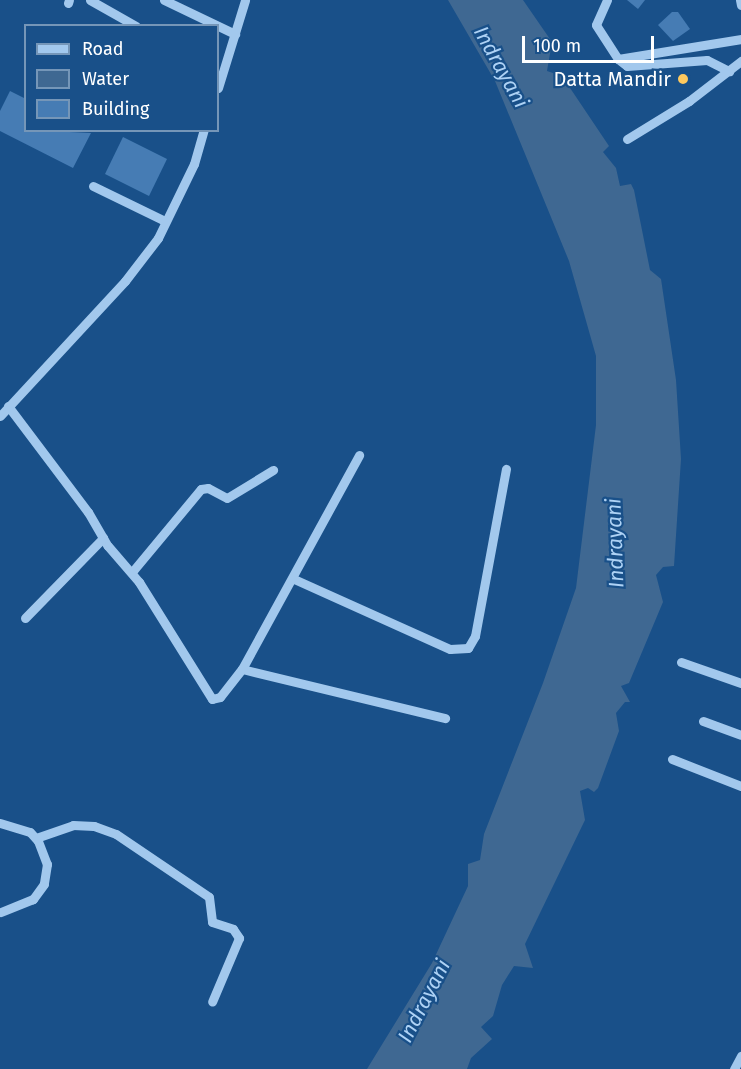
<!DOCTYPE html>
<style>
body{margin:0}
#map{position:relative;width:741px;height:1069px;overflow:hidden;background:#195089;font-family:"Fira Sans",sans-serif}
div>[style]{position:absolute}
[style*='--x']{left:calc(var(--x)*1px);top:calc(var(--y)*1px);width:calc(var(--w)*1px);rotate:calc(var(--a)*1deg)}
.water>*{inset:0;background:#3f6892}
.building>*{inset:0;background:#467cb4}
.minor>*{height:9px;margin:-4.5px;padding:0 4.5px;transform-origin:4.5px;border-radius:4.5px;background:#a2c8ed}
.dots>*{width:16px;height:16px;translate:-50% -50%;box-sizing:border-box;border:3px solid #195089;border-radius:50%}
span{translate:-50% -50%;white-space:nowrap;text-align:center;line-height:1.15;-webkit-text-stroke:4.5px #195089;paint-order:stroke}
.poi-label{font-size:20px;color:#fff}
.right{translate:-100% -50%;text-align:right}
.water-label{font-size:21px;color:#aed2f5;font-style:italic}
.legend{position:absolute;left:24px;top:24px;width:195px;height:108px;box-sizing:border-box;background:#195089;border:2px solid #7596b8;margin:0;padding:8px 10px;list-style:none;font-size:18px;color:#fff}
.legend li{display:flex;align-items:center;gap:12px;height:30px}
.legend b{width:30px;border:2px solid #7596b8}
.scale{position:absolute;left:522px;top:36px;width:132px;height:27px;box-sizing:border-box;border:3px solid #fff;border-top:0;padding-left:8px;font-size:18px;line-height:21px;white-space:nowrap;color:#fff;-webkit-text-stroke:4px #195089;paint-order:stroke}
</style>
<div id="map">
<div class="water">
<i style="clip-path:polygon(448px 0,523px 0,552px 42px,547px 71px,562px 76px,609px 146px,603px 152px,616px 168px,620px 186px,631px 184px,634px 190px,650px 270px,661px 279px,676px 380px,681px 459px,674px 566px,663px 567px,656px 575px,663px 602px,629px 683px,621px 686px,630px 702px,625px 702px,616px 713px,619px 731px,598px 788px,594px 792px,588px 788px,580px 791px,585px 820px,525px 944px,533px 968px,514px 966px,502px 985px,493px 1016px,481px 1027px,492px 1039px,471px 1058px,467px 1069px,367px 1069px,432px 963px,468px 886px,468px 864px,480px 860px,484px 834px,543px 683px,576px 588px,596px 425px,596px 356px,569px 261px,495px 81px)"></i>
</div>
<div class="building">
<i style="clip-path:polygon(627px 0,645px 0,638px 9px)"></i>
<i style="clip-path:polygon(672px 12px,678px 12px,690px 29px,673px 41px,658px 25px)"></i>
<i style="clip-path:polygon(10px 91px,26px 99px,26px 130px,91px 133px,73px 168px,0 131px,0 111px)"></i>
<i style="clip-path:polygon(123px 137px,167px 159px,149px 196px,105px 174px)"></i>
</div>
<div class="minor">
<i style="--x:90;--y:0;--w:53;--a:29.5"></i>
<i style="--x:164;--y:0;--w:79;--a:25.6"></i>
<i style="--x:607;--y:0;--w:27;--a:114"></i>
<i style="--x:596;--y:25;--w:40;--a:57.1"></i>
<i style="--x:618;--y:59;--w:125;--a:-9.2"></i>
<i style="--x:740;--y:0;--w:5;--a:79"></i>
<i style="--x:68;--y:3;--w:3;--a:-72"></i>
<i style="--x:618;--y:59;--w:11;--a:38"></i>
<i style="--x:627;--y:66;--w:80;--a:-4.3"></i>
<i style="--x:707;--y:60;--w:25;--a:27"></i>
<i style="--x:218;--y:88;--w:92;--a:-72.9"></i>
<i style="--x:627;--y:139;--w:73;--a:-31.5"></i>
<i style="--x:689;--y:101;--w:66;--a:-37.6"></i>
<i style="--x:93;--y:186;--w:80;--a:25.9"></i>
<i style="--x:8;--y:406;--w:133;--a:53"></i>
<i style="--x:88;--y:512;--w:39;--a:60"></i>
<i style="--x:108;--y:546;--w:48;--a:49.3"></i>
<i style="--x:139;--y:582;--w:138;--a:58"></i>
<i style="--x:212;--y:699;--w:8;--a:-14"></i>
<i style="--x:220;--y:697;--w:36;--a:-52"></i>
<i style="--x:242;--y:669;--w:209;--a:13.6"></i>
<i style="--x:0;--y:416;--w:184;--a:-47.2"></i>
<i style="--x:125;--y:281;--w:54;--a:-52.5"></i>
<i style="--x:158;--y:238;--w:82;--a:-64.1"></i>
<i style="--x:194;--y:164;--w:35;--a:-74"></i>
<i style="--x:132;--y:572;--w:108;--a:-50.3"></i>
<i style="--x:201;--y:489;--w:7;--a:-8"></i>
<i style="--x:208;--y:488;--w:21;--a:28"></i>
<i style="--x:227;--y:498;--w:54;--a:-31.3"></i>
<i style="--x:294;--y:579;--w:171;--a:24.2"></i>
<i style="--x:450;--y:649;--w:18;--a:-3"></i>
<i style="--x:468;--y:648;--w:14;--a:-60"></i>
<i style="--x:475;--y:636;--w:170;--a:-79.5"></i>
<i style="--x:25;--y:618;--w:112;--a:-45.7"></i>
<i style="--x:681;--y:662;--w:64;--a:19.3"></i>
<i style="--x:242;--y:669;--w:244;--a:-61.3"></i>
<i style="--x:703;--y:721;--w:40;--a:20.2"></i>
<i style="--x:672;--y:759;--w:74;--a:21.4"></i>
<i style="--x:0;--y:823;--w:31;--a:17"></i>
<i style="--x:30;--y:832;--w:12;--a:48"></i>
<i style="--x:38;--y:841;--w:25;--a:69"></i>
<i style="--x:47;--y:864;--w:20;--a:99"></i>
<i style="--x:44;--y:884;--w:19;--a:126"></i>
<i style="--x:33;--y:899;--w:35;--a:158"></i>
<i style="--x:36;--y:838;--w:39;--a:-19"></i>
<i style="--x:73;--y:825;--w:21;--a:3"></i>
<i style="--x:94;--y:826;--w:23;--a:20"></i>
<i style="--x:116;--y:834;--w:112;--a:34.1"></i>
<i style="--x:209;--y:897;--w:25;--a:83"></i>
<i style="--x:212;--y:922;--w:22;--a:18"></i>
<i style="--x:233;--y:929;--w:11;--a:56"></i>
<i style="--x:239;--y:938;--w:69;--a:112.9"></i>
<i style="--x:734;--y:1069;--w:15;--a:-62"></i>
</div>
<div class="dots">
<i style="left:683px;top:79px;background:#ffc95e"></i>
</div>
<div class="poi-label">
<span class="right" style="left:671px;top:79px">Datta Mandir</span>
</div>
<div class="water-label">
<span style="left:501px;top:67px;rotate:61deg">Indrayani</span>
<span style="left:615px;top:543px;rotate:-92deg">Indrayani</span>
<span style="left:424px;top:1001px;rotate:-63deg">Indrayani</span>
</div>
<ul class="legend">
<li><b style="height:8px;background:#a2c8ed"></b>Road</li>
<li><b style="height:16px;background:#3f6892"></b>Water</li>
<li><b style="height:16px;background:#467cb4"></b>Building</li>
</ul>
<div class="scale">100 m</div>
</div>
